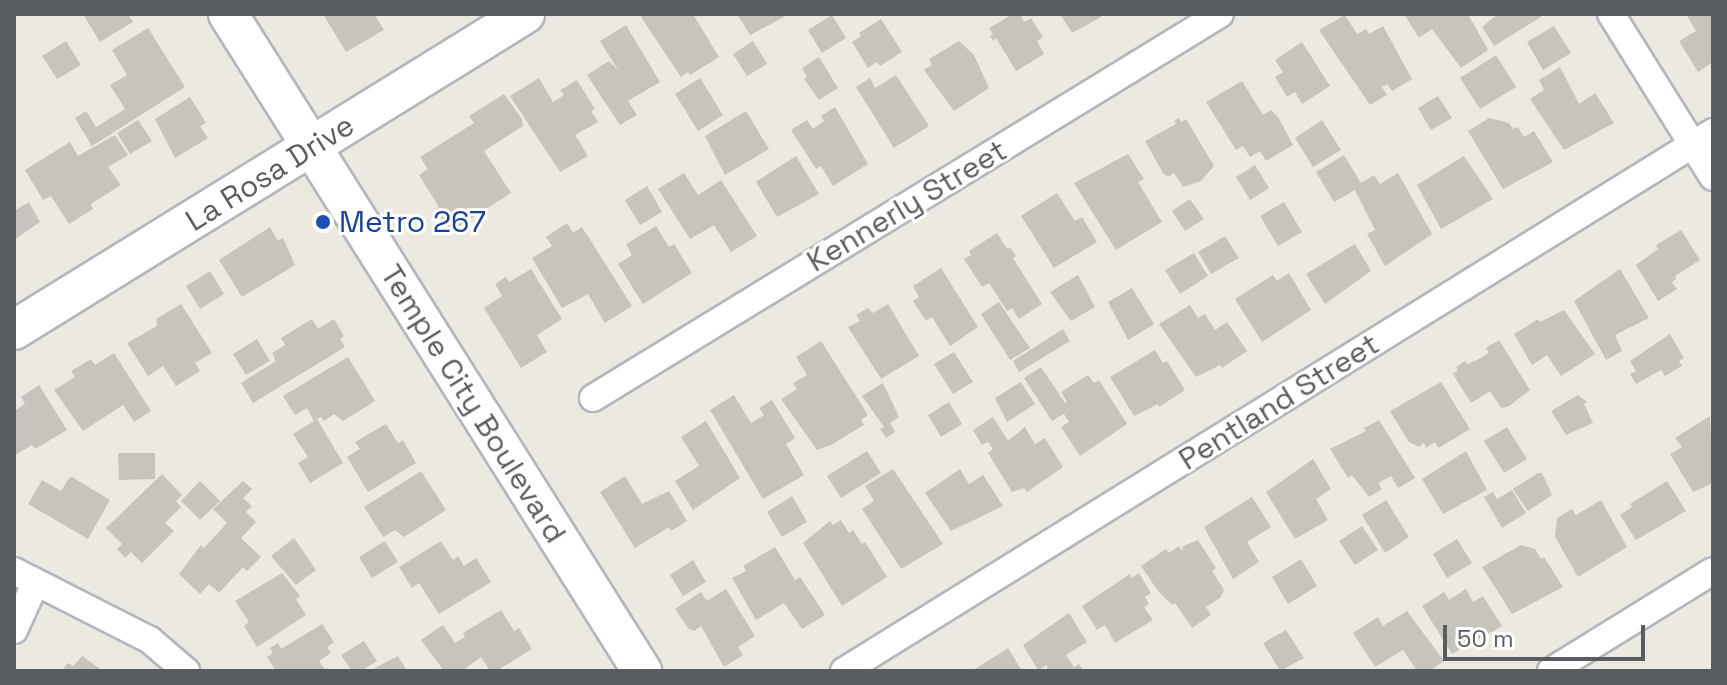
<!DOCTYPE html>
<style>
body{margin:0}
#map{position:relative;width:1727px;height:685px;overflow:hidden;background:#ece9e1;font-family:"Space Grotesk",sans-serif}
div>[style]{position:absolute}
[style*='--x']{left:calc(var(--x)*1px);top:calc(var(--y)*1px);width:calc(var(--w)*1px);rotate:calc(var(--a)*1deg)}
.building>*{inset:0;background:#c7c4be}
.roads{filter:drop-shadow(2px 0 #b3b7bb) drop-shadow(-2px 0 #b3b7bb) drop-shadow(0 2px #b3b7bb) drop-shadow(0 -2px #b3b7bb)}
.street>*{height:26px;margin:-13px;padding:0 13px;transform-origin:13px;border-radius:13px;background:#fff}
.secondary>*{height:38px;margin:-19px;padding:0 19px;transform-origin:19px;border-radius:19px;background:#fff}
.dots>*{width:22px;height:22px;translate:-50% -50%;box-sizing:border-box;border:4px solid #fff;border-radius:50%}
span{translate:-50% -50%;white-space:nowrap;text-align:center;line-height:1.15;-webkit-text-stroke:6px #fff;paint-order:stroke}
.street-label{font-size:30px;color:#595d62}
.transit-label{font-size:30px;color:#164399}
.left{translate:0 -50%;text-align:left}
.frame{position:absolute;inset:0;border:16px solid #595d62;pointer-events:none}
.scale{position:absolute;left:1443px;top:625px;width:202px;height:36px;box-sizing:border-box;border:4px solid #595d62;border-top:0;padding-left:10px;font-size:24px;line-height:28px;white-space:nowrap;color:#595d62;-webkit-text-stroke:6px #fff;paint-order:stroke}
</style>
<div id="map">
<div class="building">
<i style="clip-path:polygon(83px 14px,128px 14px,133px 22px,100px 42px)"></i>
<i style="clip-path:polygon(323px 14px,374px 14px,384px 30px,346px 52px)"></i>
<i style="clip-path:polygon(645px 14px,693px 14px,719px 57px,690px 75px,688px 72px,681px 77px,641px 17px)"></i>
<i style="clip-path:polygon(737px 14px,782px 14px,784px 17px,750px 35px)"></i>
<i style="clip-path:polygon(1013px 14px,1020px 14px,1024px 22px,1031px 18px,1043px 37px,1037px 41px,1044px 54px,1016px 71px,996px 38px,993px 41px,990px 36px,993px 34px,989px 28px)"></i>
<i style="clip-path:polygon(1060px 14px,1099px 14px,1101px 17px,1072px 33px)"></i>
<i style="clip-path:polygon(1404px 14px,1468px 14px,1488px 50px,1461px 68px,1432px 29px,1419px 38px)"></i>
<i style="clip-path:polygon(1498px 14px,1539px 14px,1541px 17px,1494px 46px,1482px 27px)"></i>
<i style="clip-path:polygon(1686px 14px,1713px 14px,1713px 62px,1698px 72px,1679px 41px,1696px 31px)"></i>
<i style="clip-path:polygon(832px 15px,846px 38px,822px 53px,808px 30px)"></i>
<i style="clip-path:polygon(1345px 15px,1357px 34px,1366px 29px,1369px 34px,1383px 26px,1412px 79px,1392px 91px,1387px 84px,1382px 87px,1387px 95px,1370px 105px,1319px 30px)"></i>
<i style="clip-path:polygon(881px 19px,902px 52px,880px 66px,877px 62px,868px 68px,852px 42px,861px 36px,859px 33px)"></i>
<i style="clip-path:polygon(626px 25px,660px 82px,628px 101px,637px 115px,620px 125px,587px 75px,609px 61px,618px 70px,600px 41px)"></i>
<i style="clip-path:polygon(1554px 26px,1571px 53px,1543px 70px,1527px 42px)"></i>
<i style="clip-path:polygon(148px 28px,185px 87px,92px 146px,75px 118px,86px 111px,96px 127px,125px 109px,110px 85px,127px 75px,112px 50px)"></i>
<i style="clip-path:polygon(66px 41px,81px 65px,57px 79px,42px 56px)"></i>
<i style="clip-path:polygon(753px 41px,767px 64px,747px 76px,733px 54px)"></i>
<i style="clip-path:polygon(959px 41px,974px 55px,989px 88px,954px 111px,924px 70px,932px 65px,929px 59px)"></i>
<i style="clip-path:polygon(1302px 42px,1330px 86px,1302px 104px,1295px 92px,1287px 97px,1275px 77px,1283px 72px,1275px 60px)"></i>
<i style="clip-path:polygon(1496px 55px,1516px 87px,1480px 109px,1460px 78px)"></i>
<i style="clip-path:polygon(819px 57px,838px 88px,819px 100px,804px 79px,807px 77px,802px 68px)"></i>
<i style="clip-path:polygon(1560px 67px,1579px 104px,1595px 93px,1614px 123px,1564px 150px,1530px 99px,1544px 90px,1539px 80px)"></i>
<i style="clip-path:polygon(896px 75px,929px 126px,894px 148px,856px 87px,870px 78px,875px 88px)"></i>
<i style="clip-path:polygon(539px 78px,553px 102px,564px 95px,560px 90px,577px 80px,595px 109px,591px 111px,598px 122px,575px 135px,588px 156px,560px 172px,510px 96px)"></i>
<i style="clip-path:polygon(700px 78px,723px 115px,698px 131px,675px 94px)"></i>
<i style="clip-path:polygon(1242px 81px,1263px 115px,1271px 110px,1278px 117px,1293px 145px,1266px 161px,1260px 151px,1250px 157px,1243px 146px,1236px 150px,1206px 102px)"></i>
<i style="clip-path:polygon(504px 94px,522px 119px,523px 126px,484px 151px,511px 193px,450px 232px,436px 209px,439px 207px,419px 175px,428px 169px,420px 157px,474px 123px,469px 116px)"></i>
<i style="clip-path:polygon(1438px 96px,1452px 118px,1431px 130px,1418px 108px)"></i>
<i style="clip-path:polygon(190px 97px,206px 123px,200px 126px,208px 138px,175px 158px,155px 119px)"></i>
<i style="clip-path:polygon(835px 107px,868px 164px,833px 186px,821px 166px,816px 169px,791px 130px,807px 120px,813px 129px,824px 121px,821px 116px)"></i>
<i style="clip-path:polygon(746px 111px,769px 149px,725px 175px,705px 136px)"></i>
<i style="clip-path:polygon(1179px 118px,1181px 122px,1186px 119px,1214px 166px,1201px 181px,1183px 187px,1174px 173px,1168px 177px,1163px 173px,1145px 141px,1176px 124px,1174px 121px)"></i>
<i style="clip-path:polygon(1489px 118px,1509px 123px,1513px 129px,1518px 127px,1524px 137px,1534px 131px,1553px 162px,1503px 189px,1468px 131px)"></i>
<i style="clip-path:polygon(138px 120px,152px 141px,130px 154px,117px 133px)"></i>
<i style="clip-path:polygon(1322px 120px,1341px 150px,1313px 167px,1295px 138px)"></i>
<i style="clip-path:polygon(115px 135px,128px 155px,108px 167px,121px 185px,91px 204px,93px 209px,69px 224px,51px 196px,43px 200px,25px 170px,70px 142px,78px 156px)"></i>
<i style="clip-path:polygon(1128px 154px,1144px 179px,1138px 182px,1162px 222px,1116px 250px,1074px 183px)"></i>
<i style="clip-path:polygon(1344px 155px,1361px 183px,1374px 175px,1380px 184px,1398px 173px,1432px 234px,1385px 266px,1367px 234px,1375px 230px,1355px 190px,1334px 202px,1316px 172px)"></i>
<i style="clip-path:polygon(796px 156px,819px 194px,777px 217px,756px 182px)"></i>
<i style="clip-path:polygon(1464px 156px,1493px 199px,1441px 229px,1417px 185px)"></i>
<i style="clip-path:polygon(1255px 165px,1269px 188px,1250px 200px,1236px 177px)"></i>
<i style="clip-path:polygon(684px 173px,698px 195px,721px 180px,757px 236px,731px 252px,714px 225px,690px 239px,658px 189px)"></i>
<i style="clip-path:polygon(647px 186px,662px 212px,640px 225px,625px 200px)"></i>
<i style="clip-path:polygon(1057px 193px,1075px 221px,1082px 217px,1097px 242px,1054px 268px,1021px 216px)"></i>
<i style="clip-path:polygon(1190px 199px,1204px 219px,1185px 231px,1172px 211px)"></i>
<i style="clip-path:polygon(29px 202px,40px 222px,14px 240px,14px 211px)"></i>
<i style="clip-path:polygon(1284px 202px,1302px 232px,1278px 246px,1260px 216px)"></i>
<i style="clip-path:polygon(567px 223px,573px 233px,582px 227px,632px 306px,605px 323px,588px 294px,562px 308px,532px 258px,552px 246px,546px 237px)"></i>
<i style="clip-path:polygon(656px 226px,669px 247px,674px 244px,692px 273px,643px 304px,618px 264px,632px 255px,626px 244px)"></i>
<i style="clip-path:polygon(270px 227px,278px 241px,283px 238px,295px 265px,242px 297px,219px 260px)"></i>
<i style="clip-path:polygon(1681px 230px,1700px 260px,1675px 276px,1676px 279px,1672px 282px,1677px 289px,1658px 301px,1636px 265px,1658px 249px,1656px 245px)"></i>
<i style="clip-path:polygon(997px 233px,1007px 249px,1010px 247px,1016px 256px,1013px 258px,1042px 304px,1019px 319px,1012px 308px,1007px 311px,989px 283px,982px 287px,964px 259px,971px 255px,969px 251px)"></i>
<i style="clip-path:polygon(1225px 236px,1239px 258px,1211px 274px,1198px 252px)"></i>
<i style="clip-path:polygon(1355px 244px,1371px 271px,1325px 304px,1306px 274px)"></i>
<i style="clip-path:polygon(1194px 253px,1208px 276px,1180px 294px,1165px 270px)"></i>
<i style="clip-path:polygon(941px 268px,978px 327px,950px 346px,932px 317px,926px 321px,913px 301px,919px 297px,913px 286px)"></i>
<i style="clip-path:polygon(531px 269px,562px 319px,537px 335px,547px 352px,521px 368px,484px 308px,502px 296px,495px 284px,506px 277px,509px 282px)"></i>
<i style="clip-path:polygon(1620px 269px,1649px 318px,1615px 335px,1622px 351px,1606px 360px,1574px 301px)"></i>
<i style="clip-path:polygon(210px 271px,224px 294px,200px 309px,186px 286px)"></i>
<i style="clip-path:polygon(1289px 273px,1311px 310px,1262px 342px,1235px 299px,1273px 275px,1277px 281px)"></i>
<i style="clip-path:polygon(1078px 275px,1095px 307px,1071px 321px,1050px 292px)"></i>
<i style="clip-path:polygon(1132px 288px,1154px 324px,1128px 340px,1108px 302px)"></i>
<i style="clip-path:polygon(999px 302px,1030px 348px,1010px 360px,981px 314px)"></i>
<i style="clip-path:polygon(181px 304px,212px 353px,195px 363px,200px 371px,176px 386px,163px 366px,148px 376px,127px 343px,157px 326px,156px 319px)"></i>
<i style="clip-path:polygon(888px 304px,919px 356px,881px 379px,848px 327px,860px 321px,856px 315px,868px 308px,873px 313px)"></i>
<i style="clip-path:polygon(1190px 305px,1198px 318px,1205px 314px,1215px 330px,1227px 322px,1247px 351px,1222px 368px,1220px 365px,1196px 377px,1159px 324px)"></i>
<i style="clip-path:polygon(1564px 310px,1595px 354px,1561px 376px,1547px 355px,1532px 365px,1514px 334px,1538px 319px,1540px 322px)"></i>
<i style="clip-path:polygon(312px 319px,318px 329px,334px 319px,344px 336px,340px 339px,345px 347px,253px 403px,241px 383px,276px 361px,272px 353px,285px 345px,281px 338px)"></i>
<i style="clip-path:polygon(1063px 329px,1070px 341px,1019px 372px,1013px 361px)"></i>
<i style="clip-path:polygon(1670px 334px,1684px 358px,1679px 361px,1682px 366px,1665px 376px,1661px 370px,1636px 384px,1630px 374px,1636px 371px,1630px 361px)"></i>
<i style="clip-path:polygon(257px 339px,270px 361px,246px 375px,233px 354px)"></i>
<i style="clip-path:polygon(1499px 340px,1530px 390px,1508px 407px,1501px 408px,1490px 391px,1471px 403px,1453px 374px,1458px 370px,1456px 367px,1465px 361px,1467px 364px,1477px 360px,1489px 353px,1486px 348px)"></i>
<i style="clip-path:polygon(821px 341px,868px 415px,861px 420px,864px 425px,831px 445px,817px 450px,781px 399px,797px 389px,793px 383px,807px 375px,796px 357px)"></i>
<i style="clip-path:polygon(1155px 350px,1163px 363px,1167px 361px,1185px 390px,1159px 407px,1158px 404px,1134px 416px,1110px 377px)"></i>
<i style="clip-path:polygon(954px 352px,973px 382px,953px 394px,934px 364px)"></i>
<i style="clip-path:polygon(114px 353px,151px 411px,134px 422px,123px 405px,83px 431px,54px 390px,75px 377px,71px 371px,91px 359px,95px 365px)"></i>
<i style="clip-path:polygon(348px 357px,375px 401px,343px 421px,334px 414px,324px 421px,321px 417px,317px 419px,343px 463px,310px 483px,298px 463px,308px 457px,293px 434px,314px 421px,307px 408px,295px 415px,283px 396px)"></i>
<i style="clip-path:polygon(1041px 367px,1065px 403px,1067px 402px,1061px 392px,1088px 375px,1094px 383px,1099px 380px,1127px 424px,1080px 456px,1061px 427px,1069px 422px,1064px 414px,1052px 421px,1024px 378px)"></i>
<i style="clip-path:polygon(1021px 382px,1035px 404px,1007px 422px,995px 398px)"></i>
<i style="clip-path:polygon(1441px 382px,1470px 429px,1438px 448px,1435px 442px,1426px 448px,1424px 443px,1419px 447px,1409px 442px,1390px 411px)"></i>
<i style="clip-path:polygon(883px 383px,899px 417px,890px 423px,895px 432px,886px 438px,880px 429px,884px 427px,862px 396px)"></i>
<i style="clip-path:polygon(39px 385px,67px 430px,35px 449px,32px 445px,14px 456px,14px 411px,25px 404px,21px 397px)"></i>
<i style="clip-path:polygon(734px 395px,751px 423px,764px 415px,759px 408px,772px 400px,795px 438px,786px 444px,804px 475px,763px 499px,710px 410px)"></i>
<i style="clip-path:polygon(1578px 395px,1587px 402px,1584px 404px,1593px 423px,1566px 435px,1551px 411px)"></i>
<i style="clip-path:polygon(949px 402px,962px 424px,941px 437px,928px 415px)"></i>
<i style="clip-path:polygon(1710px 416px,1713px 483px,1693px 492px,1670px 454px,1682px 447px,1675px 438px)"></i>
<i style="clip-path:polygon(993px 417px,1008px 441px,1025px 427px,1035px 444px,1045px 438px,1063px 467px,1027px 492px,1024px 488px,1012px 492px,988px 453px,993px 449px,988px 442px,982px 445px,973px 430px)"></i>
<i style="clip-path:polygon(1379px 420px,1415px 478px,1398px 488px,1391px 476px,1378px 483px,1382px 489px,1369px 497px,1352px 475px,1348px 478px,1330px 449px,1366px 431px,1364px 428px)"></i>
<i style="clip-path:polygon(706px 421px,740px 478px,693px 510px,675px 481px,699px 466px,681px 437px)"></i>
<i style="clip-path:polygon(386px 424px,398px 443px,403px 440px,416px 463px,368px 492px,347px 457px,360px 449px,355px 442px)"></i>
<i style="clip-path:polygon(1507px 427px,1527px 459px,1504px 473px,1484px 441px)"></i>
<i style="clip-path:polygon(867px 451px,881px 473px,841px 498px,827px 476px)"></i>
<i style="clip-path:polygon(1466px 451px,1487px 490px,1443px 514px,1422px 479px)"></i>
<i style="clip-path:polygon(118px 453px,155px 453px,155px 479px,119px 480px)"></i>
<i style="clip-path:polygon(1313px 459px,1331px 489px,1316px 499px,1328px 520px,1295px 539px,1266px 492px)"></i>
<i style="clip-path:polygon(893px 469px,943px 544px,901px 569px,862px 509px,874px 501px,865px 486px)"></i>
<i style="clip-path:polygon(960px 469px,969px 484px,983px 475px,1003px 506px,951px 531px,925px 493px)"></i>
<i style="clip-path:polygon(421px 471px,446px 510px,404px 537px,395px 530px,383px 537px,364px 507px)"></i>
<i style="clip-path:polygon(1538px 473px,1542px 473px,1552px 495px,1528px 511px,1513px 489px)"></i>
<i style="clip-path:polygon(162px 474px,182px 495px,176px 501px,181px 507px,165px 523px,174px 531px,142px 563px,131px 552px,125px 558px,117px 549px,122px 544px,106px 528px)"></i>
<i style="clip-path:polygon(625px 476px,642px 504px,669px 491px,687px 521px,671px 531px,669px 527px,635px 548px,600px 492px)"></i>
<i style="clip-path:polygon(72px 477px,110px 500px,88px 539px,28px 504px,42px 480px,61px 491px,69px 478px)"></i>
<i style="clip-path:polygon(200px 481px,220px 501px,200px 520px,181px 501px)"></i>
<i style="clip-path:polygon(243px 481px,252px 489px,243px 498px,252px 506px,246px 512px,256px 522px,241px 538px,261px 557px,247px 571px,243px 567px,219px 593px,209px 584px,200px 594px,179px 574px,201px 545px,204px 548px,227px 523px,213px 509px)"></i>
<i style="clip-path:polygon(1667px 481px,1686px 511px,1636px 540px,1620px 515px,1632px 507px,1630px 504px)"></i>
<i style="clip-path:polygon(1512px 490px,1526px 513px,1502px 528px,1484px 497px,1493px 492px,1497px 499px)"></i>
<i style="clip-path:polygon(792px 496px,807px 522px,782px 537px,767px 512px)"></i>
<i style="clip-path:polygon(1252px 497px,1271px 527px,1247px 542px,1259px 562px,1233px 579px,1204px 527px)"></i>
<i style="clip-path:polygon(1386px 500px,1409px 537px,1385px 553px,1362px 515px)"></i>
<i style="clip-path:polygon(1601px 500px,1627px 547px,1578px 577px,1555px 537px,1557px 518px,1572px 509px,1576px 515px)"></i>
<i style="clip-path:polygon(841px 520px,849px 533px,853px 530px,862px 544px,865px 542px,887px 577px,842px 606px,803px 543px,830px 521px,833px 525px)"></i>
<i style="clip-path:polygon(1362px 526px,1378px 550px,1355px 565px,1339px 541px)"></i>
<i style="clip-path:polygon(294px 538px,316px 570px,296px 585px,271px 556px)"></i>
<i style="clip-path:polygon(1457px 539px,1472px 563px,1447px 578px,1433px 554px)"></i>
<i style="clip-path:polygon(1198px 540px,1216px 568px,1212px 571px,1224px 590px,1220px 598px,1206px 607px,1211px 615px,1192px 628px,1175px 603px,1172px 605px,1158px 591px,1141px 566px,1166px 549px,1169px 553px,1179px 546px,1182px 551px,1183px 546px)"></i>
<i style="clip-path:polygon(385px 541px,398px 562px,372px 578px,359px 557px)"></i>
<i style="clip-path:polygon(441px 541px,453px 560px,458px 556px,464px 566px,476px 558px,491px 582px,439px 614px,419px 583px,412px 588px,399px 567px)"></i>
<i style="clip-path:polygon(1521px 545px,1535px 549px,1541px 559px,1544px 557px,1563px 587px,1512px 614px,1482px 567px)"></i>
<i style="clip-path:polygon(775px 547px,795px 580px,800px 577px,825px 615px,802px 629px,784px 603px,756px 620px,732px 578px,746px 571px,743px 566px)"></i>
<i style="clip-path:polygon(1301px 559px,1317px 586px,1288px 604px,1272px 577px)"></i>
<i style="clip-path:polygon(693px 560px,706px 582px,683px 596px,670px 575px)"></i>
<i style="clip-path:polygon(282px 573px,300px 596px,296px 599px,306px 615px,257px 647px,244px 626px,249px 622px,235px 601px)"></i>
<i style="clip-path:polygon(1139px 573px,1151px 593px,1145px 597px,1149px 604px,1144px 607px,1153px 620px,1115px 643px,1105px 625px,1097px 630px,1082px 606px,1130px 574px,1132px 578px)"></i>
<i style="clip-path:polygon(726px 589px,755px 636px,738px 647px,743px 655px,724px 667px,701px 626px,694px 631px,688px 628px,675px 609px,701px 592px,707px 601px)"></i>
<i style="clip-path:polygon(1466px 589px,1473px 602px,1483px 596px,1502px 626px,1452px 654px,1422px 606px,1444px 592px,1449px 600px)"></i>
<i style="clip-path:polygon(501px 610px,514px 631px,519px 628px,532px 649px,496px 671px,490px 671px,481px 657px,462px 671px,444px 671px,421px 640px,443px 625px,455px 643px,465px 637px,463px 633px)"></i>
<i style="clip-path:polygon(1407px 611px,1444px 661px,1429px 671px,1417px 671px,1403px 650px,1375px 667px,1353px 633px,1378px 617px,1383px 626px)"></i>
<i style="clip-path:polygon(1069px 613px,1087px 642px,1066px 655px,1074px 667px,1079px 664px,1084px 671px,1047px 671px,1047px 665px,1038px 670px,1023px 645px)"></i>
<i style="clip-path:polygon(322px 624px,334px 642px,327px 647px,331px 653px,319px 661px,326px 671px,276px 671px,267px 657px,273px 653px,270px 648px,278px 643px,281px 649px)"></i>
<i style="clip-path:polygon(1286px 630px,1304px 658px,1280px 671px,1263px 643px)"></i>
<i style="clip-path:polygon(364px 641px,377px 661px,361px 671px,352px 671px,341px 655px)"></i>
<i style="clip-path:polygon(1008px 648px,1022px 671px,972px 671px)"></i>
<i style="clip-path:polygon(82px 656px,103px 671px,62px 671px,68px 663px,73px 666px)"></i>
<i style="clip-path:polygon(398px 656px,407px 671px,370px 671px,384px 663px)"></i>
</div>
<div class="roads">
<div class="street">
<i style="--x:1611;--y:14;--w:192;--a:58"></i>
<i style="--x:593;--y:398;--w:735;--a:-31.48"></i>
<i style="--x:14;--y:571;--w:153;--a:26.9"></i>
<i style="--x:150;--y:640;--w:48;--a:40.7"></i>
<i style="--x:14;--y:630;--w:51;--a:-65.5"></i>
<i style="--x:844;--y:671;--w:1023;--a:-31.81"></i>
<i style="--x:1551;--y:671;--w:190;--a:-31.7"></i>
</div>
<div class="secondary">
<i style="--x:228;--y:14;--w:777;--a:57.78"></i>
<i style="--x:14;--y:330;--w:601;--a:-31.73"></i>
</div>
</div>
<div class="dots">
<i style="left:323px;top:222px;background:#1a4fb4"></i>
</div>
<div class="street-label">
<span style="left:270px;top:173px;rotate:-32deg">La Rosa Drive</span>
<span style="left:907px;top:206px;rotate:-31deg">Kennerly Street</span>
<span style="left:1279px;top:402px;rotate:-32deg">Pentland Street</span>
<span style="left:473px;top:404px;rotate:58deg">Temple City Boulevard</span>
</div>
<div class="transit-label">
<span class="left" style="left:339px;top:222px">Metro 267</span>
</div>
<div class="frame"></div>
<div class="scale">50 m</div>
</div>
